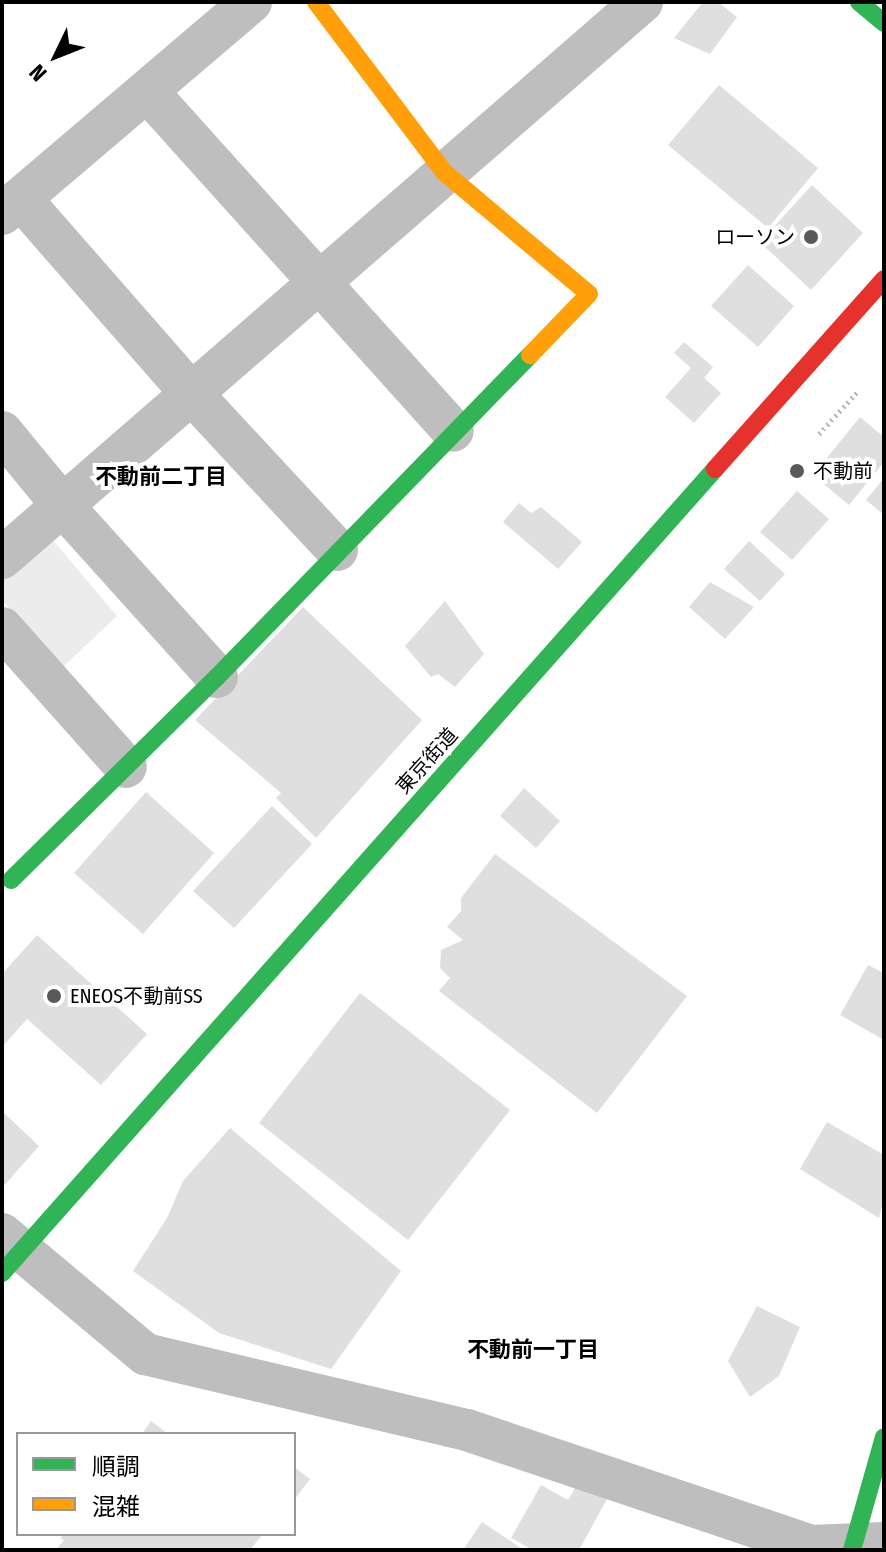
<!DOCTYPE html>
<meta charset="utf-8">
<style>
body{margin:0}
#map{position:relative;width:886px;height:1552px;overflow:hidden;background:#fff;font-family:"Fira Sans Condensed","Noto Sans JP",sans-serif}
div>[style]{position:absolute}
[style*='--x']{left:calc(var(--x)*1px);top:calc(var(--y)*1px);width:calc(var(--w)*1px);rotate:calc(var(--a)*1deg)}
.green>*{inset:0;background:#ececec}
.building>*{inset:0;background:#dfdfdf}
.path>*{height:5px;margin-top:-2.5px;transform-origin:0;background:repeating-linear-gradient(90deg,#b9b9b9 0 2px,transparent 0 6px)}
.street>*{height:42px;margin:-21px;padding:0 21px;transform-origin:21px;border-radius:21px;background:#bebebe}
.fast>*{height:18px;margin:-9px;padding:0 9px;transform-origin:9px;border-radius:9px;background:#30b455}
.slow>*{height:18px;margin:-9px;padding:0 9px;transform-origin:9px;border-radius:9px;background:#ff9f0a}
.jam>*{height:18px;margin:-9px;padding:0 9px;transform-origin:9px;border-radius:9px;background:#e5322d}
.dots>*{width:22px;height:22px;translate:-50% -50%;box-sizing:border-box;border:4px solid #fff;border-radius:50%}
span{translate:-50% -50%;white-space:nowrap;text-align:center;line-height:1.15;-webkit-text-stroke:8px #fff;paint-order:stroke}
.poi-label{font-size:20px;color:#000}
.right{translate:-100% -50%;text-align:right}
.left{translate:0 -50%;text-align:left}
.street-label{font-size:20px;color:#000}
.neighbourhood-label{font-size:22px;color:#000;font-weight:700}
.frame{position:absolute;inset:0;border:4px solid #000;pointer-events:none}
.legend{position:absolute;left:16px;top:1432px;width:280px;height:104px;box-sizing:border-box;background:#fff;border:2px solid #999;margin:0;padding:10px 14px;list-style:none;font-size:24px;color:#000}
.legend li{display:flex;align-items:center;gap:16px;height:40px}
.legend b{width:40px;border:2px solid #999}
.north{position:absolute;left:16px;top:16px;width:80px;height:80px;-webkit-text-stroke:6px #fff;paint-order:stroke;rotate:227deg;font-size:22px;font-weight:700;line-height:32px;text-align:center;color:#000}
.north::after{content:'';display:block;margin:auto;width:28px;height:36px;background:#000;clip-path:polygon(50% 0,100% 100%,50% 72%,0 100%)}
</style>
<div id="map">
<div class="green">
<i style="clip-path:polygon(51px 538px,117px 616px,62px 668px,2px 600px,2px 579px)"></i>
</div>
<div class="building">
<i style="clip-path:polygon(703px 2px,718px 2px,737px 17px,710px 54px,674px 38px)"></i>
<i style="clip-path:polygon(719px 85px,818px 168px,768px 228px,668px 145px)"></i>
<i style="clip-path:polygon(812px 185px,863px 233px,811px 290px,760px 242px)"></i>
<i style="clip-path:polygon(748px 265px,794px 306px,758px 347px,711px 306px)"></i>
<i style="clip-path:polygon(684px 342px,713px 367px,704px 378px,721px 393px,694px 423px,665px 397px,691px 368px,674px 353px)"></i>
<i style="clip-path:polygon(860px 417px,884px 437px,884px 462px,849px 505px,813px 475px)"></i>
<i style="clip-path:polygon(884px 478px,884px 515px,866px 500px)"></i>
<i style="clip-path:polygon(797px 491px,829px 519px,792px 560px,760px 532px)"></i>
<i style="clip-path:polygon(519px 503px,531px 513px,541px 507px,582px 542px,558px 569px,503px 522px)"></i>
<i style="clip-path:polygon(749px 541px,785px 574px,760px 601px,724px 569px)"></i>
<i style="clip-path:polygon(710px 582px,754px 607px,725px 639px,689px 607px)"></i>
<i style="clip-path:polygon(445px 601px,484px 654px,455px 687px,438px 674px,431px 677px,405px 646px)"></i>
<i style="clip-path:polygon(303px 607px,422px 720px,316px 838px,276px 798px,281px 793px,195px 720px)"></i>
<i style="clip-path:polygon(524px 788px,560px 821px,536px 848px,500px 816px)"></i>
<i style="clip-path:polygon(146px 792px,214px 853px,143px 934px,74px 873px)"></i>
<i style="clip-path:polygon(272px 806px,312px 844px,234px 928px,193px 891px)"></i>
<i style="clip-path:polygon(495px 854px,687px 996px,597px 1113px,439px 991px,450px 978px,440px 968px,441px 950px,463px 940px,447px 927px,461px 911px,461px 898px)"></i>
<i style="clip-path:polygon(37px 935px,147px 1034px,101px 1085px,27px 1019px,2px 1047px,2px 974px)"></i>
<i style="clip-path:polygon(868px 965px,884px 973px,884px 1040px,840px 1015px)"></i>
<i style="clip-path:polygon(360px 993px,510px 1110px,408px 1240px,259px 1123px)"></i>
<i style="clip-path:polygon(2px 1111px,39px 1146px,2px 1188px)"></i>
<i style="clip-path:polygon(827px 1122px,884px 1155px,884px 1197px,879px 1218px,800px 1169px)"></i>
<i style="clip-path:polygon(230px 1128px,401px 1271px,331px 1369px,219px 1333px,133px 1271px,167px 1218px,183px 1181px)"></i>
<i style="clip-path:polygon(757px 1306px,800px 1327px,779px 1376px,750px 1397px,728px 1361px)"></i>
<i style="clip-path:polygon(151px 1421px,168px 1434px,142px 1434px)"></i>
<i style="clip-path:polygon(294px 1467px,310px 1479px,294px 1500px)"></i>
<i style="clip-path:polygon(578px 1483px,607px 1499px,579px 1550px,533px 1550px,511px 1538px,541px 1485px,568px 1500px)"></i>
<i style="clip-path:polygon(482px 1522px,524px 1550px,463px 1550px)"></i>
<i style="clip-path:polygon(64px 1534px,263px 1534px,250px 1550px,56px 1550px,64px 1540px,60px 1538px)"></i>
</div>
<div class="path">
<i style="--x:819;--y:434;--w:59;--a:-47.7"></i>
</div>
<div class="street">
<i style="--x:147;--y:91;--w:457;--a:48"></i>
<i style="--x:21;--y:199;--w:259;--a:48.8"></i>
<i style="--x:192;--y:394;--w:213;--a:47.1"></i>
<i style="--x:2;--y:214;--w:327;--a:-40.4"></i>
<i style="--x:2;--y:432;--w:96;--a:50.5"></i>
<i style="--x:63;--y:506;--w:230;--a:48"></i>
<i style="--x:2;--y:558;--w:848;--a:-40.98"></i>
<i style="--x:2;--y:628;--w:186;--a:48.3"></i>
<i style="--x:2;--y:1234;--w:187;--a:40"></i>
<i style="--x:145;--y:1354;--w:331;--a:13.3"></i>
<i style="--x:467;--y:1430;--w:363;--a:18.6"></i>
<i style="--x:811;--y:1546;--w:73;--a:-2.4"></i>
</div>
<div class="fast">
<i style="--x:859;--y:2;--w:33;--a:40"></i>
<i style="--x:11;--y:880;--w:289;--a:-44.6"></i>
<i style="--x:217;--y:677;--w:449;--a:-45.8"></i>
<i style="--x:2;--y:1273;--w:1075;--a:-48.43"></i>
<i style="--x:852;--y:1550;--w:117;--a:-74.2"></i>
</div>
<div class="slow">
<i style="--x:316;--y:2;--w:213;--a:53"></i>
<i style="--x:444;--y:172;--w:189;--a:40.1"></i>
<i style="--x:589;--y:294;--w:85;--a:134"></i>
</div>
<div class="jam">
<i style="--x:715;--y:469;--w:254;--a:-48.3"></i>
</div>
<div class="dots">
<i style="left:811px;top:237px;background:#595959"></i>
<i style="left:797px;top:471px;background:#595959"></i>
<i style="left:54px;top:996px;background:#595959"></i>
</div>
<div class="poi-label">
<span class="right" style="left:795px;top:237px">ローソン</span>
<span class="left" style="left:813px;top:471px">不動前</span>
<span class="left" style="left:70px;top:996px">ENEOS不動前SS</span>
</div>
<div class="street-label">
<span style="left:427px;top:761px;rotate:-48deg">東京街道</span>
</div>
<div class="neighbourhood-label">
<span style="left:161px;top:477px">不動前二丁目</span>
<span style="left:533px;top:1350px">不動前一丁目</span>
</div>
<div class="frame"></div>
<ul class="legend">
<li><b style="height:10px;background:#30b455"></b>順調</li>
<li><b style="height:10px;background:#ff9f0a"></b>混雑</li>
</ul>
<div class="north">N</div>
</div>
